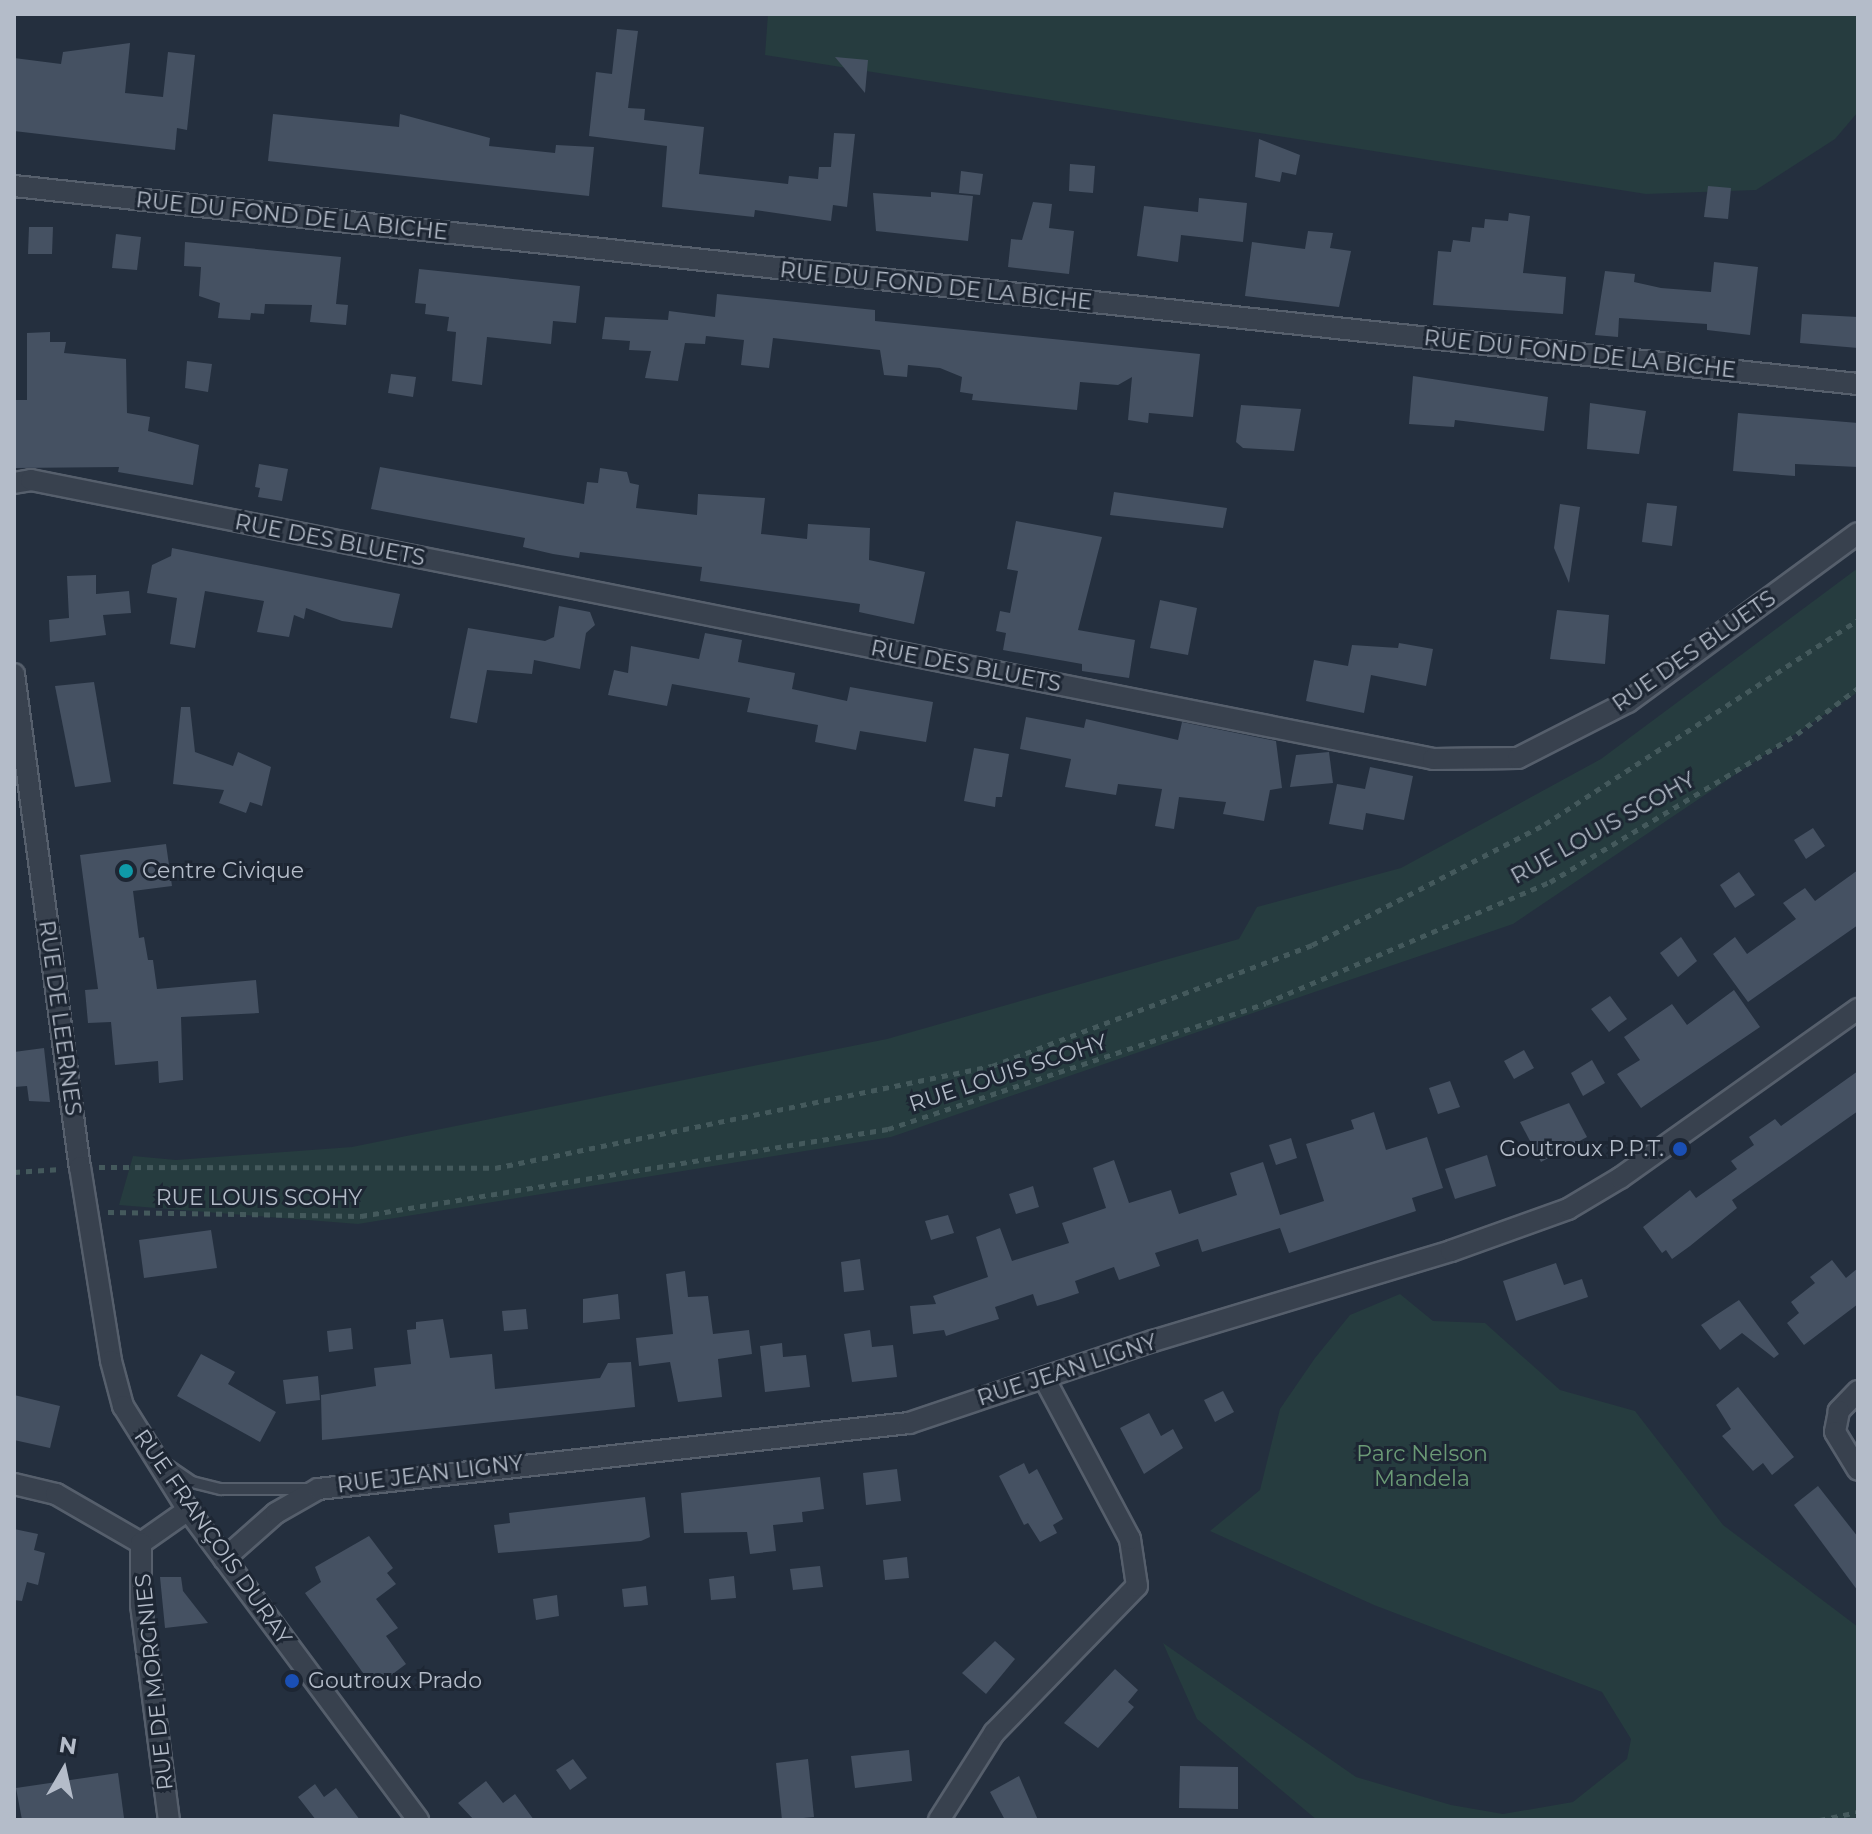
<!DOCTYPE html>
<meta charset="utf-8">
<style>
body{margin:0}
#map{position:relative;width:1872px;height:1834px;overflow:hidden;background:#242f3e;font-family:Montserrat,sans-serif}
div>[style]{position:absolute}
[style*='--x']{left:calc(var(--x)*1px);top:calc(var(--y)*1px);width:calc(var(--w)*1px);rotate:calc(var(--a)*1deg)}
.green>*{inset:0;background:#263c3f}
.building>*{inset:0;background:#455162}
.path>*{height:5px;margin-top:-2.5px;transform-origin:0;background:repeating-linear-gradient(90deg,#44595c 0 6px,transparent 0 12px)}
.roads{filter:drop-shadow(2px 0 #565f6c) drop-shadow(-2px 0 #565f6c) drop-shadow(0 2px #565f6c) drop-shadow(0 -2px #565f6c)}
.lane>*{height:10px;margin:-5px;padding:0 5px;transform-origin:5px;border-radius:5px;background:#38414e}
.street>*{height:20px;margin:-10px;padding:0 10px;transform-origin:10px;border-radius:10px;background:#38414e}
.dots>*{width:22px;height:22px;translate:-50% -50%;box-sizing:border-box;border:4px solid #1d2633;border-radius:50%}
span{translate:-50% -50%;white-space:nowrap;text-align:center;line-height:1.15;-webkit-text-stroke:6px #1d2633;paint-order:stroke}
.street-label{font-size:22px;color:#b4bcc9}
.poi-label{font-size:22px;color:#b4bcc9}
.left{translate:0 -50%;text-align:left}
.right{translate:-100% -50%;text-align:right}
.park-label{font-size:22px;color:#6b9a76}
.frame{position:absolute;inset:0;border:16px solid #b4bcc9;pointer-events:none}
.north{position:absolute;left:24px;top:1730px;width:80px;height:80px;-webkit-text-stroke:6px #1d2633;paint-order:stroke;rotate:9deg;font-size:22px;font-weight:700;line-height:32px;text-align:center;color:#b4bcc9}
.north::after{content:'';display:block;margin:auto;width:28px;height:36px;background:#b4bcc9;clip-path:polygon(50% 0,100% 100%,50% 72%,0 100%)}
</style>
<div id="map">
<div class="green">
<i style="clip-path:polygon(768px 14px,1858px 14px,1858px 112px,1835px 139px,1756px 190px,1646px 194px,765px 55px)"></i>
<i style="clip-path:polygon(1858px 568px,1858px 692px,1513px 924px,891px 1137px,358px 1224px,119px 1205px,133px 1156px,176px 1160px,352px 1147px,887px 1039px,1239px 939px,1257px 907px,1401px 868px,1601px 759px)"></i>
<i style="clip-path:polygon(1400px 1294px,1433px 1321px,1485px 1323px,1560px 1390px,1635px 1411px,1723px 1525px,1858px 1627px,1858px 1820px,1317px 1820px,1197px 1719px,1163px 1643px,1356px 1777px,1451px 1805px,1503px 1814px,1573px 1802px,1627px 1759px,1631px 1739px,1602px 1692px,1374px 1605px,1210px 1531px,1260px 1490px,1280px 1409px,1315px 1358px,1350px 1315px)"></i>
</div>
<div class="building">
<i style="clip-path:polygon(617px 29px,638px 31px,628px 108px,645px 109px,644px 120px,704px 127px,699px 174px,788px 184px,789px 176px,818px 179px,819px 167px,831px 167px,834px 133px,855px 134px,847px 207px,833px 205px,831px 221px,755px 210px,754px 217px,662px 207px,667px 146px,589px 136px,596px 72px,612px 74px)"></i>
<i style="clip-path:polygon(130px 43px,125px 93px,163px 97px,168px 52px,195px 55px,187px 130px,177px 128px,175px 150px,14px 131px,14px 58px,61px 64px,63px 52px)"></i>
<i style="clip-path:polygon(835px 57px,868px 60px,865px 93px)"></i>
<i style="clip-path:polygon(273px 114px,399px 127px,400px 114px,490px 138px,489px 146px,555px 153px,556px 145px,594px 147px,589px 196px,268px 161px)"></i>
<i style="clip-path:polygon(1259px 139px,1300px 155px,1296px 175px,1282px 172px,1280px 182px,1255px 177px)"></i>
<i style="clip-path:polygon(1070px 164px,1095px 166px,1093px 193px,1069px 191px)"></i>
<i style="clip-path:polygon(961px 171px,983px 174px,980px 195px,959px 193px)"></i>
<i style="clip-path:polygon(1708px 186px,1731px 188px,1728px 219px,1704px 217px)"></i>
<i style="clip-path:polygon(931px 192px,973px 196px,968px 241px,876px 231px,873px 193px,931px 197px)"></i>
<i style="clip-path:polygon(1199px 198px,1247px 203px,1243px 242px,1181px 235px,1178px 262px,1137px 256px,1144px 206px,1198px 212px)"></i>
<i style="clip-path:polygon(1033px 202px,1052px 204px,1049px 228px,1074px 231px,1069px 274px,1008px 267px,1011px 239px,1022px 240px)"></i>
<i style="clip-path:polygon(1509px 213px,1530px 216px,1523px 273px,1566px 277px,1563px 314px,1433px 305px,1438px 251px,1451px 252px,1453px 240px,1470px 242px,1472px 227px,1484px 228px,1485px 219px,1508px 221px)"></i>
<i style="clip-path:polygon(29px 227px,53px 227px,52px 254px,28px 254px)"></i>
<i style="clip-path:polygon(1308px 231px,1333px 233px,1330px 248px,1351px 251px,1339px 307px,1245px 296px,1252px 242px,1305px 249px)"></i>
<i style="clip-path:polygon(116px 234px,141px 237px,137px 270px,112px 268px)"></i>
<i style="clip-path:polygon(185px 242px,341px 257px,336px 304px,348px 305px,346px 325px,310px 322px,312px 305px,265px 304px,264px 314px,251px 313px,250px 320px,218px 318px,220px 303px,199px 296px,201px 267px,184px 266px)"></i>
<i style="clip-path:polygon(1714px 262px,1758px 267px,1750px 335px,1707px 330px,1707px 324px,1619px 318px,1618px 337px,1595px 335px,1605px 271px,1635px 274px,1634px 282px,1661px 288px,1711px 292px)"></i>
<i style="clip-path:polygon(419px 269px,580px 286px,576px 323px,553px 321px,551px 344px,487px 337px,482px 385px,452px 381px,456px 332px,447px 331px,449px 317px,425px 314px,426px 304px,415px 303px)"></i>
<i style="clip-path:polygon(717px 294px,875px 310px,875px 321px,1200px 354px,1193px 417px,1149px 413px,1148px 423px,1128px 420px,1132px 377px,1118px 385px,1080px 382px,1077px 410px,972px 400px,973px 394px,960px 392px,962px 377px,940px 368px,908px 365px,907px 377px,884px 375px,880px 350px,773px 338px,769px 368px,741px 365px,744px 340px,706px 336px,705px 344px,685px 343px,678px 381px,645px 378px,651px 351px,629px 350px,630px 341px,602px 339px,605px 317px,668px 320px,669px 311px,715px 317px)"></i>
<i style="clip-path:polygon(1802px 314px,1858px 317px,1858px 348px,1800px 343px)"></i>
<i style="clip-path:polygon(50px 332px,50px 342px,66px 342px,64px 353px,126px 359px,127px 413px,150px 417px,148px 431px,199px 445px,193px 485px,118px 472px,119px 467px,14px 468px,14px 400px,27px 400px,27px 333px)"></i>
<i style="clip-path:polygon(187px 361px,212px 364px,208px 392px,185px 388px)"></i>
<i style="clip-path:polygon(391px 374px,416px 377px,413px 397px,388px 393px)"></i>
<i style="clip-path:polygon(1413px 376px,1548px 397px,1544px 431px,1455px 420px,1454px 427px,1409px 424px)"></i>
<i style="clip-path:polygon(1590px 403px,1646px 411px,1639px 454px,1587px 449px)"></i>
<i style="clip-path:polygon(1241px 405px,1301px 409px,1294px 451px,1243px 448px,1236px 442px)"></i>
<i style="clip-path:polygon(1738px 413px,1858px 423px,1858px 467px,1795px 464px,1795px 476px,1733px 471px)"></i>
<i style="clip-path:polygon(259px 464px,288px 469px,282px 501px,258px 497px,260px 488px,255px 487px)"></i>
<i style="clip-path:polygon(380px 467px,584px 504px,587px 482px,598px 483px,600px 468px,627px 472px,630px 483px,639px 485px,636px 508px,697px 515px,698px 494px,765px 498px,761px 534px,807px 539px,808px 524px,870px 528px,869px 560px,925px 572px,914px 624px,859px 612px,860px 604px,700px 581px,702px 567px,580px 552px,579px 558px,553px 554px,523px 547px,525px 538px,371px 509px)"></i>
<i style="clip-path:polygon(1114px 492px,1227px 508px,1223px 528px,1110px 515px)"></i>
<i style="clip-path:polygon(1647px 503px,1677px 506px,1672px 546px,1642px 542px)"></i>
<i style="clip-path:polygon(1560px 504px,1580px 507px,1569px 583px,1554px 548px)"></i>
<i style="clip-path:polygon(1016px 521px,1102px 537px,1078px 630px,1135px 640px,1129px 678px,1082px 671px,1082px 664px,1003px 650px,1006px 633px,996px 631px,1000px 611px,1010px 613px,1018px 571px,1007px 569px)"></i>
<i style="clip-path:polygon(172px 548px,400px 594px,392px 628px,342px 621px,306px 608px,304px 619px,294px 615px,289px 637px,257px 632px,264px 601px,205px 591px,195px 648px,170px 644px,177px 598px,147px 593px,152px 565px,171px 556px)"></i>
<i style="clip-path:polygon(96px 575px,96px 594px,129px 591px,131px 613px,103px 615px,106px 635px,50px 642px,49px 620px,69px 618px,67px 576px)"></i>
<i style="clip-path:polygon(1160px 600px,1197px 608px,1188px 655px,1150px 648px)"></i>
<i style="clip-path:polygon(559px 606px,590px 612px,595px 625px,586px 633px,580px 669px,534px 660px,532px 674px,487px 670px,477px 723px,450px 718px,468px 628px,545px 641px,554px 637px)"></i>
<i style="clip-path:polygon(1557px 610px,1609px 615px,1605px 664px,1550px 659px)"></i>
<i style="clip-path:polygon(705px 633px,742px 640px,738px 662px,795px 673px,792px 689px,847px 701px,850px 687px,933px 702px,926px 742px,860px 731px,856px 750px,815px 742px,818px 725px,747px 712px,750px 698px,672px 684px,667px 706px,608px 695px,614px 670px,628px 673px,631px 646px,699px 659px)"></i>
<i style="clip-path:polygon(1399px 643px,1433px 649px,1426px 686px,1371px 675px,1364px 713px,1306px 701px,1314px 660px,1348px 666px,1352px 645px,1398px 648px)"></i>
<i style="clip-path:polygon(94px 682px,111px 782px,75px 787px,55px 686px)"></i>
<i style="clip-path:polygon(181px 707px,190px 707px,195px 752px,233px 766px,238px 752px,271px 767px,262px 806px,250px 802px,246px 813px,219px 803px,224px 790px,173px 784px)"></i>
<i style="clip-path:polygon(1026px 717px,1084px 728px,1086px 719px,1178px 740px,1182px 722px,1276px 741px,1282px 788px,1270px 790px,1264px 821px,1223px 814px,1226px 802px,1179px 797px,1174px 829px,1155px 826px,1162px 789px,1118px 784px,1116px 795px,1065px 787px,1071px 759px,1020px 749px)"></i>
<i style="clip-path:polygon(974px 748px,1009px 754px,1002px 797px,996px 797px,995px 807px,964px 801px)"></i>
<i style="clip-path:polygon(1329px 752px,1333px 783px,1290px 787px,1296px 755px)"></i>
<i style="clip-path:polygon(1370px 767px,1413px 776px,1404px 820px,1366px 813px,1363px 830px,1329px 824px,1337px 784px,1365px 789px)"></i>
<i style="clip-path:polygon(1813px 828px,1825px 846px,1806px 859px,1794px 840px)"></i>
<i style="clip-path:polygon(166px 844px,172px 886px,133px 891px,139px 938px,144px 937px,148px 960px,153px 960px,157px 989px,256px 980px,259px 1013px,181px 1017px,183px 1080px,159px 1083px,158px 1061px,115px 1065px,111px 1022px,88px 1023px,85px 990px,98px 989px,80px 855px)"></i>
<i style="clip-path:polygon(1858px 870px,1858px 925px,1748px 1002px,1713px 954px,1735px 937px,1747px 954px,1796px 919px,1783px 903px,1805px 888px,1815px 901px)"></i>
<i style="clip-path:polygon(1739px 872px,1755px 895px,1735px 908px,1720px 885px)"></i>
<i style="clip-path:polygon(1681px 937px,1697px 961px,1678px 977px,1660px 953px)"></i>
<i style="clip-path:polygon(1734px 990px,1760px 1027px,1641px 1108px,1617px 1074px,1640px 1060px,1624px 1037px,1672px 1004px,1687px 1025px)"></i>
<i style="clip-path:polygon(1610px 996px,1627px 1019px,1609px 1032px,1591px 1009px)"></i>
<i style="clip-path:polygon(44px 1048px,50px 1102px,29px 1101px,27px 1086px,14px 1087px,14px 1052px)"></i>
<i style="clip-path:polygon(1524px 1050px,1534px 1068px,1514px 1079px,1504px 1061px)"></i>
<i style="clip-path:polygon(1592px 1060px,1605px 1083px,1583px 1096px,1571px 1073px)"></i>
<i style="clip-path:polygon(1858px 1071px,1858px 1111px,1732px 1200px,1737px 1208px,1690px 1246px,1672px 1259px,1666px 1250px,1662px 1253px,1643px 1227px,1690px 1190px,1696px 1198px,1737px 1169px,1731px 1161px,1754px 1145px,1749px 1137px,1775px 1119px,1781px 1126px)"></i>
<i style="clip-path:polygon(1450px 1081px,1460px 1107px,1438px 1114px,1429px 1088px)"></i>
<i style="clip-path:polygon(1569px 1103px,1587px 1137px,1541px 1162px,1520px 1122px)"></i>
<i style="clip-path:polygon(1374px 1112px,1386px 1150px,1427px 1137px,1443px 1188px,1412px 1198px,1416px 1211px,1289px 1253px,1280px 1228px,1202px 1252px,1198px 1239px,1155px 1253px,1160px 1266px,1119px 1280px,1114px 1267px,1075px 1281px,1079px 1293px,1058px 1300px,1037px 1306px,1033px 1294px,995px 1307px,999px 1319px,973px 1327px,946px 1336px,944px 1330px,913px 1334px,910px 1306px,936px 1304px,933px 1296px,988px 1277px,976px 1237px,1000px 1228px,1012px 1261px,1069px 1243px,1062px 1223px,1106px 1208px,1093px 1168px,1114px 1160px,1129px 1203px,1171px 1190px,1179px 1214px,1237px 1195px,1230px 1173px,1263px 1162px,1280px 1215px,1324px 1201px,1306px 1144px,1354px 1129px,1351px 1120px)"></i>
<i style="clip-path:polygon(1291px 1138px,1297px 1158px,1276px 1165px,1269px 1145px)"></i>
<i style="clip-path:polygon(1487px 1155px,1496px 1186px,1455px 1199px,1445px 1169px)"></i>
<i style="clip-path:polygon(1033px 1186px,1039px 1207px,1016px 1214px,1009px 1194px)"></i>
<i style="clip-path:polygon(948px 1215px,954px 1233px,931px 1240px,925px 1221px)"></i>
<i style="clip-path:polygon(211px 1230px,217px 1268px,144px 1278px,139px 1240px)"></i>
<i style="clip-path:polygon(860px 1259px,864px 1290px,844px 1292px,841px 1262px)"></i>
<i style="clip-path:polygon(1832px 1260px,1846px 1278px,1858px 1268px,1858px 1304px,1804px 1345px,1787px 1323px,1799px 1313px,1791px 1302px,1815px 1283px,1810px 1277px)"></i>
<i style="clip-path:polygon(1556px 1263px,1564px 1285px,1582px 1279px,1588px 1297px,1516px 1321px,1503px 1281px)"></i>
<i style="clip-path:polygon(685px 1271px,688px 1297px,708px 1296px,713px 1334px,749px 1330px,752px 1354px,718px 1359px,722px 1397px,678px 1402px,670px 1362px,639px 1366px,636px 1338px,673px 1334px,666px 1274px)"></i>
<i style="clip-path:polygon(618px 1294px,620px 1319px,583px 1323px,583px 1299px)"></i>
<i style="clip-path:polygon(1739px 1300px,1779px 1354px,1774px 1358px,1742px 1333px,1720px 1350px,1701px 1325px)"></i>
<i style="clip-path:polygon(526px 1309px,528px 1329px,504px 1331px,502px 1311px)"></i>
<i style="clip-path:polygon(443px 1319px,450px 1358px,492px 1354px,495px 1389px,600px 1378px,608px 1363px,631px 1362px,635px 1407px,322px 1440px,321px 1395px,376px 1386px,374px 1368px,411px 1364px,407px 1330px,416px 1329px,416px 1322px)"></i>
<i style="clip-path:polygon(351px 1328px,353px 1349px,329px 1352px,327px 1331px)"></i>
<i style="clip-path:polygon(870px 1330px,872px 1347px,893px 1345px,897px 1377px,852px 1382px,844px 1334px)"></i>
<i style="clip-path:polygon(782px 1343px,783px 1357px,806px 1355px,810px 1387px,765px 1392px,760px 1346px)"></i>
<i style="clip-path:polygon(201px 1354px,235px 1372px,228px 1384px,276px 1412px,260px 1442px,177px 1396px)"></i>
<i style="clip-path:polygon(318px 1376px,320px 1400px,286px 1404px,283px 1380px)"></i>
<i style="clip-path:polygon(1738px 1387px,1794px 1457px,1772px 1475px,1763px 1463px,1753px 1471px,1722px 1436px,1731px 1429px,1716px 1405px)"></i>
<i style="clip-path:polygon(1223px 1391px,1234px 1412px,1215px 1422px,1204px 1400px)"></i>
<i style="clip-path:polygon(14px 1395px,60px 1406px,50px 1448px,14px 1440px)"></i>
<i style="clip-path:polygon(1149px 1413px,1161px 1436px,1173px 1429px,1183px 1448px,1144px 1474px,1120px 1428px)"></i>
<i style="clip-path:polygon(1024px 1463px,1029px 1474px,1037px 1469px,1063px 1519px,1053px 1525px,1057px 1533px,1040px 1542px,1028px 1523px,1024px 1525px,999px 1476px)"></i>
<i style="clip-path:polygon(897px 1469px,901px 1501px,866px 1505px,863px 1473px)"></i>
<i style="clip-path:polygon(820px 1477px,824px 1509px,802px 1512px,803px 1522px,773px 1525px,776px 1551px,750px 1554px,747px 1532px,684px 1533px,681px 1493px)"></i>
<i style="clip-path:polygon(1818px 1486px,1858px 1537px,1858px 1591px,1794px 1505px)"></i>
<i style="clip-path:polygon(645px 1497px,650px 1537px,641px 1541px,498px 1553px,494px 1525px,510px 1523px,509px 1513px)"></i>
<i style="clip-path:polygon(14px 1529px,38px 1534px,34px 1550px,45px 1553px,38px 1585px,27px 1582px,22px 1601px,14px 1600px)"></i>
<i style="clip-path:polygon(369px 1536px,393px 1568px,387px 1573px,396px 1584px,376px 1599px,398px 1628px,386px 1636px,406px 1664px,374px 1688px,305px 1593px,321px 1582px,315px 1567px)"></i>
<i style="clip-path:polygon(907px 1557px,909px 1578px,885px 1580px,883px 1560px)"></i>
<i style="clip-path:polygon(820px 1566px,823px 1587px,793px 1590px,790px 1569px)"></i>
<i style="clip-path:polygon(734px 1576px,736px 1598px,711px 1600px,709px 1579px)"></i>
<i style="clip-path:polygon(160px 1577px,181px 1577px,183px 1591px,208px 1623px,165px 1628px)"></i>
<i style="clip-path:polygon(646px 1586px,648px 1605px,624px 1607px,622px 1589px)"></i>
<i style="clip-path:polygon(557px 1595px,559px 1616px,536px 1620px,533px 1599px)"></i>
<i style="clip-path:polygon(995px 1641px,1015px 1659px,986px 1694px,962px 1673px)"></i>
<i style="clip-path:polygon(1115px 1669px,1138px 1690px,1128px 1702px,1134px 1707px,1098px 1748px,1064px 1723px)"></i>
<i style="clip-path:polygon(909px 1750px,912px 1781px,855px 1788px,851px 1756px)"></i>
<i style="clip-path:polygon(573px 1759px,587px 1778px,570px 1790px,556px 1770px)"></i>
<i style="clip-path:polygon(808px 1759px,814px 1817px,782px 1820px,776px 1763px)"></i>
<i style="clip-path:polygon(1180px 1766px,1238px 1767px,1238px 1809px,1179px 1808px)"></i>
<i style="clip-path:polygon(118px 1773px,124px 1818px,22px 1820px,16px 1788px)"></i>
<i style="clip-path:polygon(1019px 1776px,1038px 1820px,1005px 1820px,990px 1792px)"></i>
<i style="clip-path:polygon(486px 1781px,503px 1803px,515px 1794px,534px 1820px,474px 1820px,458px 1803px)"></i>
<i style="clip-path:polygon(315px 1784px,324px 1797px,336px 1788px,360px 1820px,316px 1820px,298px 1797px)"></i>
</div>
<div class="path">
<i style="--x:99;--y:1167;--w:396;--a:0.1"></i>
<i style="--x:495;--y:1168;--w:507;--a:-11.6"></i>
<i style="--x:992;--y:1066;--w:342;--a:-20.7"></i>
<i style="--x:1312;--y:945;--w:263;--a:-27.4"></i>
<i style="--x:1545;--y:824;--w:374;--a:-33.1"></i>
<i style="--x:14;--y:1172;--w:47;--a:-3.7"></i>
<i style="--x:108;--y:1212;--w:253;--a:0.9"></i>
<i style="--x:361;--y:1216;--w:534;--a:-9.37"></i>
<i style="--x:888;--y:1129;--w:398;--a:-18.4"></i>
<i style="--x:1266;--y:1003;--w:309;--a:-23.1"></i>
<i style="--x:1550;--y:882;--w:288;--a:-30.9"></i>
<i style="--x:1797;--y:734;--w:76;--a:-37"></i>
<i style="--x:1820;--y:1820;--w:39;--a:-12"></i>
</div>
<div class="roads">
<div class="lane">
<i style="--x:167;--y:1465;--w:30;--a:34"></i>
<i style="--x:192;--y:1482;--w:30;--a:14"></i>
<i style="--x:221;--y:1489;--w:87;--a:0"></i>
</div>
<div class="street">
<i style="--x:14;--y:186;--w:1855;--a:6.13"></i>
<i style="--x:14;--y:483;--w:17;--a:-10"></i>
<i style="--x:31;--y:480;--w:1429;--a:11.25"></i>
<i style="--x:1433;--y:759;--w:85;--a:-0.7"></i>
<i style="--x:1518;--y:758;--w:123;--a:-27"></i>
<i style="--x:1628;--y:702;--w:285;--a:-36.3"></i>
<i style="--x:14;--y:674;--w:497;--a:82.4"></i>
<i style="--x:80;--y:1167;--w:196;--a:80.9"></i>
<i style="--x:111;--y:1361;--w:47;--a:75.1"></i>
<i style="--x:123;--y:1406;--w:123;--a:58"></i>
<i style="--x:188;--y:1510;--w:386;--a:53.4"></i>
<i style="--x:1858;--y:1391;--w:28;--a:134"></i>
<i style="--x:1839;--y:1411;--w:21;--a:101"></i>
<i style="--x:1835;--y:1432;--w:44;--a:58.8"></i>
<i style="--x:14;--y:1484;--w:43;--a:13.4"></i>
<i style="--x:56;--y:1494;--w:98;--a:30"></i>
<i style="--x:141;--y:1543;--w:57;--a:-35.1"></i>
<i style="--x:141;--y:1543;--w:62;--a:90"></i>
<i style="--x:141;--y:1605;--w:217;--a:82.6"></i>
<i style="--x:224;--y:1559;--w:69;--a:-41.5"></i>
<i style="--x:276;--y:1513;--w:48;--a:-29.7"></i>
<i style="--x:318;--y:1489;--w:595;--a:-6.37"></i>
<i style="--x:909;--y:1423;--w:257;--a:-18.6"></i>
<i style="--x:1153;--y:1341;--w:311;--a:-16.8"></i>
<i style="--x:1451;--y:1251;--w:124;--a:-19.7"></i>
<i style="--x:1568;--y:1209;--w:61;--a:-30.8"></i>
<i style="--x:1620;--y:1178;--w:292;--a:-35.4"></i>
<i style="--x:939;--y:1820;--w:103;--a:-57.7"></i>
<i style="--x:994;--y:1733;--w:205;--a:-45.8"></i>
<i style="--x:1137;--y:1586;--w:48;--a:-98.5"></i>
<i style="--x:1130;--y:1539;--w:183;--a:-118.1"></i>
</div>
</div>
<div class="dots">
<i style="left:126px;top:871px;background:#0f9aa8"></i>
<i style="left:1680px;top:1149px;background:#1a4fb4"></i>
<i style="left:292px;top:1681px;background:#1a4fb4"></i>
</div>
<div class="street-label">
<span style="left:292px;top:216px;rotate:6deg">RUE DU FOND DE LA BICHE</span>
<span style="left:936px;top:286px;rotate:6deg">RUE DU FOND DE LA BICHE</span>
<span style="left:1580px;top:354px;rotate:6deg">RUE DU FOND DE LA BICHE</span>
<span style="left:330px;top:540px;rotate:11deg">RUE DES BLUETS</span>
<span style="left:1694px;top:651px;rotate:-35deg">RUE DES BLUETS</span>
<span style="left:966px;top:666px;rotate:11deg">RUE DES BLUETS</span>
<span style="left:1603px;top:828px;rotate:-29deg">RUE LOUIS SCOHY</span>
<span style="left:60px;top:1018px;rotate:82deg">RUE DE LEERNES</span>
<span style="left:1008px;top:1073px;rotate:-18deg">RUE LOUIS SCOHY</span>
<span style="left:259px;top:1198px">RUE LOUIS SCOHY</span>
<span style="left:1067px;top:1370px;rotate:-18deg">RUE JEAN LIGNY</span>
<span style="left:430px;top:1474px;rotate:-7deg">RUE JEAN LIGNY</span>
<span style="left:213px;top:1537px;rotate:55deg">RUE FRANÇOIS DURAY</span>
<span style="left:154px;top:1682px;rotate:-96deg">RUE DE MORGNIES</span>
</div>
<div class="poi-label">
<span class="left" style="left:142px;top:871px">Centre Civique</span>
<span class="right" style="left:1664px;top:1149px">Goutroux P.P.T.</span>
<span class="left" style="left:308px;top:1681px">Goutroux Prado</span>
</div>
<div class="park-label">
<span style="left:1422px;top:1466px">Parc Nelson<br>Mandela</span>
</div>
<div class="frame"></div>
<div class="north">N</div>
</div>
